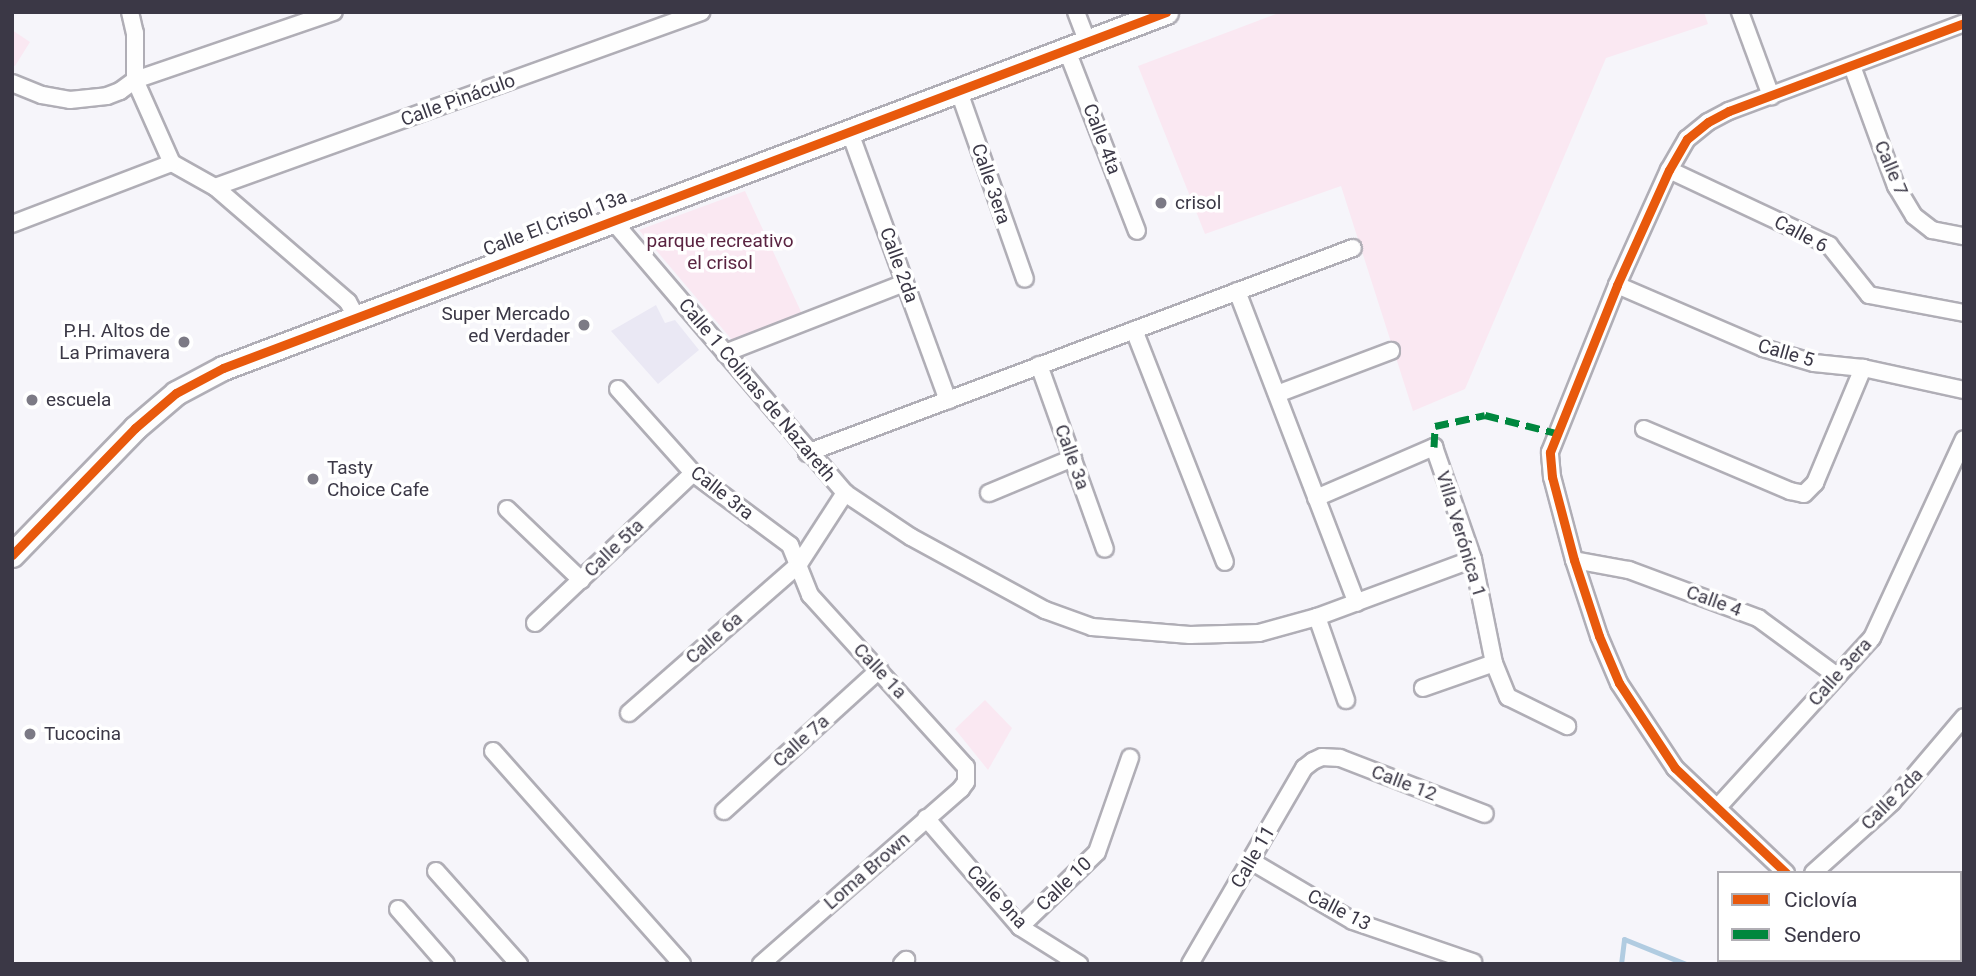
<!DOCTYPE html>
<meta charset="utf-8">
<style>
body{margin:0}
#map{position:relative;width:1976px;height:976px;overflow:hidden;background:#f6f5fa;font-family:Roboto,sans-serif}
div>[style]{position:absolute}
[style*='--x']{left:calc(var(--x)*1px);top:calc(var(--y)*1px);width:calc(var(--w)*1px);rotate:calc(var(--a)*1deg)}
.built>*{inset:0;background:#eae8f4}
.green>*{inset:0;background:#fae8f2}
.stream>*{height:5px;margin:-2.5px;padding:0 2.5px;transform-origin:2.5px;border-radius:2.5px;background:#b1cce1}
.roads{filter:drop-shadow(2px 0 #b0aeb6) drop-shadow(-2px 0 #b0aeb6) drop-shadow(0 2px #b0aeb6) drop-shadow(0 -2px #b0aeb6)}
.street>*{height:16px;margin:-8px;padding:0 8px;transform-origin:8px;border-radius:8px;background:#fefefe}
.secondary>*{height:23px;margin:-11.5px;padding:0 11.5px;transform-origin:11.5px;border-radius:11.5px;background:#fefefe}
.quiet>*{height:7px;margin-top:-3.5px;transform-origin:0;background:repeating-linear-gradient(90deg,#00873e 0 14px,transparent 0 21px)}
.cycleway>*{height:9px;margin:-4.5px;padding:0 4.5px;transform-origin:4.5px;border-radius:4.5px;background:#e8590c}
.dots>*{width:19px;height:19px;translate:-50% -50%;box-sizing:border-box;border:4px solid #fff;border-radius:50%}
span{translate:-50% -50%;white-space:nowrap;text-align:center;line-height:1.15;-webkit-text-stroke:7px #fff;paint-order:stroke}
.street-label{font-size:19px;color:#3b3846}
.poi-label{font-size:19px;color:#3b3846}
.left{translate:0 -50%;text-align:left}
.right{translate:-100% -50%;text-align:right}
.park-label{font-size:19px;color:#5a2441}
.frame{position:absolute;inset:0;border:14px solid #3b3846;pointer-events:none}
.legend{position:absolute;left:1717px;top:871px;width:245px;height:91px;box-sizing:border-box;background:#fff;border:2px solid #b1afb5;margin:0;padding:9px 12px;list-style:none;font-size:21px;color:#3b3846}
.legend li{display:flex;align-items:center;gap:14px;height:35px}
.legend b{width:35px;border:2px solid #b1afb5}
</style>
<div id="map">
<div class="built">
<i style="clip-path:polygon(656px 305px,665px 323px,675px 320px,699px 350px,658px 384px,611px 331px)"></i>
</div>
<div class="green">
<i style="clip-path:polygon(1281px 12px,1704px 12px,1708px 24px,1606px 58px,1465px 389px,1413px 411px,1341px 186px,1205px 234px,1138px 66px)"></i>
<i style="clip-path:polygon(12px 30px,30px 42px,15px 66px,12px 65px)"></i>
<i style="clip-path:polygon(745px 191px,803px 316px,732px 340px,639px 230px)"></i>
<i style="clip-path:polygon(985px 700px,1012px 728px,988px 770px,955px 729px)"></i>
</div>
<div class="stream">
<i style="--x:1621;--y:964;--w:25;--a:-83"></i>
<i style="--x:1624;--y:939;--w:67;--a:22"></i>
</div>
<div class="roads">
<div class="street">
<i style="--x:130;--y:12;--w:22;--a:77"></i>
<i style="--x:135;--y:33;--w:47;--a:90"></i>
<i style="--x:135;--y:80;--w:91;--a:66"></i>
<i style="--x:172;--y:163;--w:49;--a:29.2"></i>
<i style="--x:215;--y:187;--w:176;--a:40.8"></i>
<i style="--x:348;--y:302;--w:18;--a:61"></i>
<i style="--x:1076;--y:12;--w:31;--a:69"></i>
<i style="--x:1740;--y:12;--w:90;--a:69.7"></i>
<i style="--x:1066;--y:48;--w:196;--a:68.8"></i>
<i style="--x:1852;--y:66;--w:128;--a:69.9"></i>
<i style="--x:1896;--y:186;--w:35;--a:59"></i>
<i style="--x:1914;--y:216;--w:23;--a:38"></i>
<i style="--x:1932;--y:230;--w:33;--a:11"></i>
<i style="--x:12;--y:83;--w:32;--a:22"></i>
<i style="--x:42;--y:95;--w:28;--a:10"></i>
<i style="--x:70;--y:100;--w:37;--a:-6"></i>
<i style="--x:107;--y:96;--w:14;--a:-21"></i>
<i style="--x:120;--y:91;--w:19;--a:-36"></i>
<i style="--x:135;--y:80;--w:210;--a:-18.9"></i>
<i style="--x:958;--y:89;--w:201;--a:70.6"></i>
<i style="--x:849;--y:130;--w:288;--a:69.9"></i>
<i style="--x:1669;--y:170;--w:177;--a:25.1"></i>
<i style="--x:1829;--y:245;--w:64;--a:51.3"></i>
<i style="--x:1869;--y:295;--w:97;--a:10.7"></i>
<i style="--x:215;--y:187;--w:517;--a:-19.8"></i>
<i style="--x:612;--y:220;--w:359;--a:49.5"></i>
<i style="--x:845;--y:493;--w:79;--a:33.7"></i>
<i style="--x:911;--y:537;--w:153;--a:28.6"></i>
<i style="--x:1045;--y:610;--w:50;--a:19.9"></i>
<i style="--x:1092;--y:627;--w:98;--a:4.7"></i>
<i style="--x:1190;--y:635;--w:69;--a:-1.7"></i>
<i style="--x:1259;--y:633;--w:60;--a:-15.4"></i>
<i style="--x:1317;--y:617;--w:166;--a:-20.4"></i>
<i style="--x:12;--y:224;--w:171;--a:-20.9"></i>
<i style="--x:1617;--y:285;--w:159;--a:23.3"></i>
<i style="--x:1763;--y:348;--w:53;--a:16.4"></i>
<i style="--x:1814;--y:363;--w:49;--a:5.8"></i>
<i style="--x:1863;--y:368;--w:103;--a:12.3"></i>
<i style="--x:1237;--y:291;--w:334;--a:69"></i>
<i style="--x:1134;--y:330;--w:249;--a:68.6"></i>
<i style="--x:725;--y:353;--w:193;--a:-21.3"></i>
<i style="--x:1039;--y:365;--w:195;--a:70.3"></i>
<i style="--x:618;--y:389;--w:113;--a:48.2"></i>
<i style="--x:693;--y:473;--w:121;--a:36.6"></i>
<i style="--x:790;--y:545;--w:54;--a:68.2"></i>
<i style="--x:810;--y:595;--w:232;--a:47.8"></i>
<i style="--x:966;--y:767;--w:15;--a:90"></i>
<i style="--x:966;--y:782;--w:9;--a:126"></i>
<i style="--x:961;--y:789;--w:266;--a:138.8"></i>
<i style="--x:1277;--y:394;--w:122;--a:-20.7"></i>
<i style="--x:1644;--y:429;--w:159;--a:23"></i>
<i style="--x:1790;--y:491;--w:14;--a:12"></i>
<i style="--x:1804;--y:494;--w:16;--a:-45"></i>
<i style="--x:1815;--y:483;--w:125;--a:-67.3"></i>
<i style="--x:807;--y:453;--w:583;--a:-20.58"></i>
<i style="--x:989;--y:493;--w:91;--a:-22.6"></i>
<i style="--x:1316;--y:498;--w:129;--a:-23.4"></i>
<i style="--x:1434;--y:447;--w:119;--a:70.8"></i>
<i style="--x:1473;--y:559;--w:106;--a:78.6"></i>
<i style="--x:1494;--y:663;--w:37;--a:68"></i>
<i style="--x:1508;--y:697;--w:66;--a:26.2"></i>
<i style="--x:507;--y:509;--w:103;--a:43.8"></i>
<i style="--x:1574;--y:560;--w:56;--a:10.3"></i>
<i style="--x:1629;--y:570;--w:138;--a:20.4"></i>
<i style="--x:1758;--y:618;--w:98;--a:36.3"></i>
<i style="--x:1317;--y:617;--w:88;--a:70.7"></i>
<i style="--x:535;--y:623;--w:218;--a:-43.5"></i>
<i style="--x:1423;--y:688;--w:75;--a:-19.4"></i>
<i style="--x:629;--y:713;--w:226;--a:-41.2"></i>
<i style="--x:799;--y:564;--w:85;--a:-57.1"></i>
<i style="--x:493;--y:751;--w:285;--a:48.4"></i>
<i style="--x:1718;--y:807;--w:229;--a:-47.7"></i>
<i style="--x:1872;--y:638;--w:219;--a:-65.2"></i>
<i style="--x:724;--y:811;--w:210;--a:-42.3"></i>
<i style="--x:926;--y:818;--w:144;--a:49.2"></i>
<i style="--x:1020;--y:927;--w:70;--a:32.1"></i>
<i style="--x:1251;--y:861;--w:118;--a:30.5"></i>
<i style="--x:1353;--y:921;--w:127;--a:18.9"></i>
<i style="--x:436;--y:871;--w:125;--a:48.3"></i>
<i style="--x:1786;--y:873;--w:153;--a:-136.6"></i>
<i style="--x:1675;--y:768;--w:102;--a:-123.4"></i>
<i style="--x:1619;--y:683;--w:51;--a:-113.1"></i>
<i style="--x:1599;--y:636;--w:80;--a:-108.2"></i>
<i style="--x:1574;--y:560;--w:86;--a:-104.8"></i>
<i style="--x:1552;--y:477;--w:25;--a:-95"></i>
<i style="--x:1550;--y:452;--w:180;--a:-68.1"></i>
<i style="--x:1617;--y:285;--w:126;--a:-65.7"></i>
<i style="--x:1669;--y:170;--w:36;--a:-60"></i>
<i style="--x:1687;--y:139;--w:27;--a:-39"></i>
<i style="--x:1708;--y:122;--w:24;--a:-28"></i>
<i style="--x:1729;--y:111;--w:251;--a:-20.5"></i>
<i style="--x:1813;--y:873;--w:106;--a:-41.9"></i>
<i style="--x:1892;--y:802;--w:111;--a:-49.7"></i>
<i style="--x:1960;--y:907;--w:6;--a:-45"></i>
<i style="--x:398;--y:909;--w:73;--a:48.9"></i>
<i style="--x:1020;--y:927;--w:107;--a:-44.2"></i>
<i style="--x:1097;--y:852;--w:100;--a:-70.7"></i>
<i style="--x:902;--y:964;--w:6;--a:-45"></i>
<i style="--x:1190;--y:964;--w:227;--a:-59.8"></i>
<i style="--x:1304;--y:768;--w:11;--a:-38"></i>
<i style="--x:1313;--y:761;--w:10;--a:-24"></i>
<i style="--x:1322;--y:757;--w:18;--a:3"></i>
<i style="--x:1340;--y:758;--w:155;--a:21.1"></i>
</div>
<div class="secondary">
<i style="--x:12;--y:555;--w:177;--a:-45.9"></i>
<i style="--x:135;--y:428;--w:54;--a:-40.5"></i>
<i style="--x:176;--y:393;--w:53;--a:-28"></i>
<i style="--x:223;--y:368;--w:1008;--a:-20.68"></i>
</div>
</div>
<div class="quiet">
<i style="--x:1434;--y:447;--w:21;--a:-87"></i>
<i style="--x:1435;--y:426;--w:51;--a:-12.4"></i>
<i style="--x:1485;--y:415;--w:73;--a:14.2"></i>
</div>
<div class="cycleway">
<i style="--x:12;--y:555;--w:177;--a:-45.9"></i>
<i style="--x:135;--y:428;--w:54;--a:-40.5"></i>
<i style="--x:176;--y:393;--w:53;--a:-28"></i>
<i style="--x:223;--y:368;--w:1008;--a:-20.68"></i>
<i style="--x:1786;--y:873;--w:153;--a:-136.6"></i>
<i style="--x:1675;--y:768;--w:102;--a:-123.4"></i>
<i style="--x:1619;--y:683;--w:51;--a:-113.1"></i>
<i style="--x:1599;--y:636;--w:80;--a:-108.2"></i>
<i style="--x:1574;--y:560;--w:86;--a:-104.8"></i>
<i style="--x:1552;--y:477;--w:25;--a:-95"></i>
<i style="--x:1550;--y:452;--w:180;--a:-68.1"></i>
<i style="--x:1617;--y:285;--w:126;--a:-65.7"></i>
<i style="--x:1669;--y:170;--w:36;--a:-60"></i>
<i style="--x:1687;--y:139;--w:27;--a:-39"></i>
<i style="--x:1708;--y:122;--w:24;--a:-28"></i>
<i style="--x:1729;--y:111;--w:251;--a:-20.5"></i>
</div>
<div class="dots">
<i style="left:1161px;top:203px;background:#7c7a85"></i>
<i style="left:584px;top:325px;background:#7c7a85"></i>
<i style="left:184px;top:342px;background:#7c7a85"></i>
<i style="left:32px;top:400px;background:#7c7a85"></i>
<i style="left:313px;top:479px;background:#7c7a85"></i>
<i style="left:30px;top:734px;background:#7c7a85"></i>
</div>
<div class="street-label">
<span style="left:458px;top:100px;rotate:-20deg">Calle Pináculo</span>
<span style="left:1102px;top:139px;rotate:69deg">Calle 4ta</span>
<span style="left:1891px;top:168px;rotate:67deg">Calle 7</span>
<span style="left:991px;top:184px;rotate:71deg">Calle 3era</span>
<span style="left:555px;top:223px;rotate:-21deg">Calle El Crisol 13a</span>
<span style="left:1801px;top:234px;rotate:28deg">Calle 6</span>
<span style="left:899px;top:265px;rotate:70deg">Calle 2da</span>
<span style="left:1786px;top:353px;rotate:16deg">Calle 5</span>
<span style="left:757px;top:390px;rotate:50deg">Calle 1 Colinas de Nazareth</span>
<span style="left:1072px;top:457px;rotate:70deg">Calle 3a</span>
<span style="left:722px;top:493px;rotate:38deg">Calle 3ra</span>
<span style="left:1461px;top:534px;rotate:73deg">Villa Verónica 1</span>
<span style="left:614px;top:548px;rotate:-44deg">Calle 5ta</span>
<span style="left:1714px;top:601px;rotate:20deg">Calle 4</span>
<span style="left:714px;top:638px;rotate:-41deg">Calle 6a</span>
<span style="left:880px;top:671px;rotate:47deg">Calle 1a</span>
<span style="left:1840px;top:672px;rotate:-48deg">Calle 3era</span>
<span style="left:801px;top:741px;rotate:-42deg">Calle 7a</span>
<span style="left:1404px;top:783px;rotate:21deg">Calle 12</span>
<span style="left:1892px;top:799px;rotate:-45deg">Calle 2da</span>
<span style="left:1253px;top:857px;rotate:-60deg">Calle 11</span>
<span style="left:867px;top:871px;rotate:-41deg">Loma Brown</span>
<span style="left:1064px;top:884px;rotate:-44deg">Calle 10</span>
<span style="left:997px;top:897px;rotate:47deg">Calle 9na</span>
<span style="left:1339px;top:910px;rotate:27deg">Calle 13</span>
</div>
<div class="poi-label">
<span class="left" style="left:1175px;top:203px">crisol</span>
<span class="right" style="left:570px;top:325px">Super Mercado<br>ed Verdader</span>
<span class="right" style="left:170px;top:342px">P.H. Altos de<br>La Primavera</span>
<span class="left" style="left:46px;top:400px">escuela</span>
<span class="left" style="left:327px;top:479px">Tasty<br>Choice Cafe</span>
<span class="left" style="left:44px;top:734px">Tucocina</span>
</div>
<div class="park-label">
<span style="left:720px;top:252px">parque recreativo<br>el crisol</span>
</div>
<div class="frame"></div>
<ul class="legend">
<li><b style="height:9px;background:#e8590c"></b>Ciclovía</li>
<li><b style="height:9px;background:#00873e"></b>Sendero</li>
</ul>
</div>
